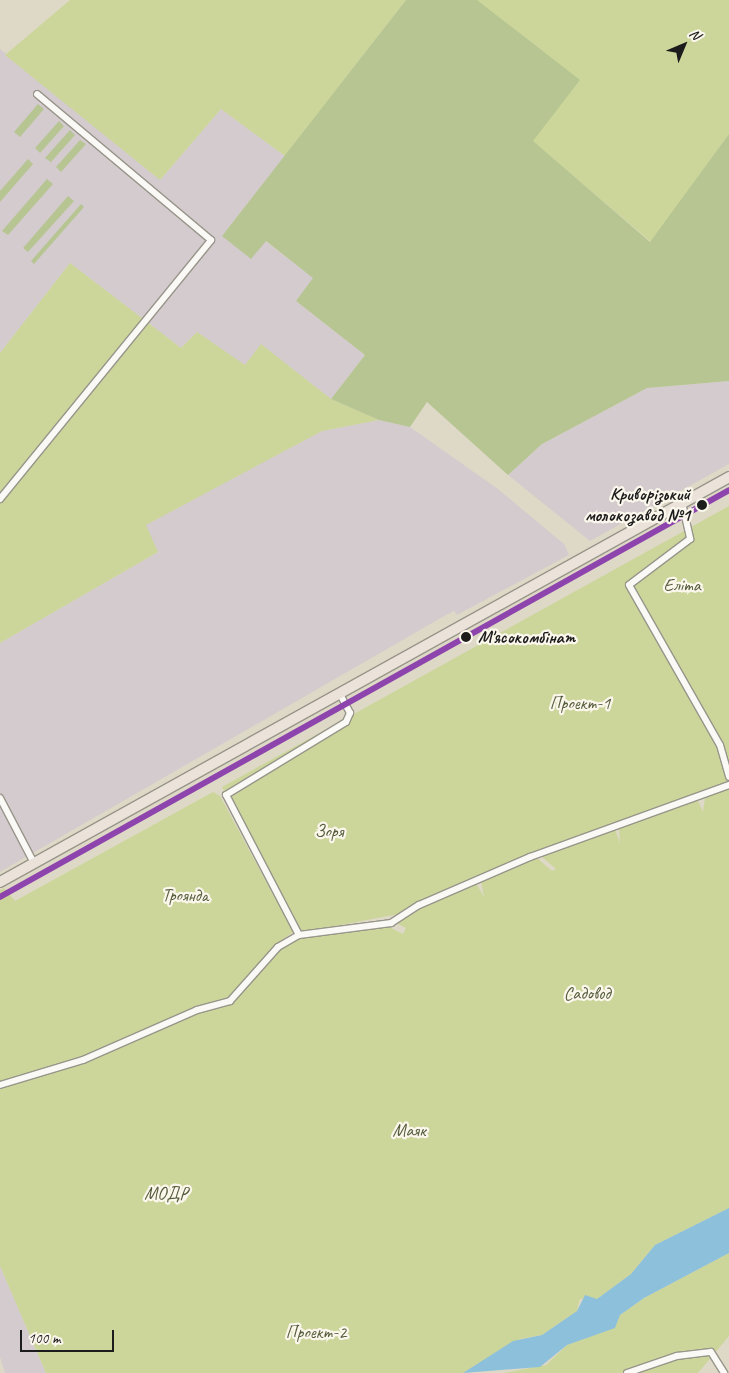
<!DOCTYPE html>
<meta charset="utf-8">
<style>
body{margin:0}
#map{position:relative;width:729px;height:1373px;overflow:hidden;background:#ded9c6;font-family:Caveat,sans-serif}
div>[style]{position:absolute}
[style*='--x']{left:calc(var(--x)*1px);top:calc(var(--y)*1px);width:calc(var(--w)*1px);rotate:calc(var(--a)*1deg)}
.industrial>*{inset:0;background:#d4cbce}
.green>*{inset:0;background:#ccd69b}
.forest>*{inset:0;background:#b6c592}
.water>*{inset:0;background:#8dc0da}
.roads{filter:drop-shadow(1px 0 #98958a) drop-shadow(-1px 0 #98958a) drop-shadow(0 1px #98958a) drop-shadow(0 -1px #98958a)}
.street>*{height:6px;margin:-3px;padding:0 3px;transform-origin:3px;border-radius:3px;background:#faf9f6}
.primary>*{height:10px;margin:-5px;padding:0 5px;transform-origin:5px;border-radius:5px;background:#ebe3da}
.tram-1>*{height:6px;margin:-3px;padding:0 3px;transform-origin:3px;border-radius:3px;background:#8e44ad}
.dots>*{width:14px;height:14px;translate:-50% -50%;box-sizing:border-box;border:2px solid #fbf7ec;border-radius:50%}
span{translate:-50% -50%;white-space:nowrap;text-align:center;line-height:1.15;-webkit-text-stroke:4.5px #fbf7ec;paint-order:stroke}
.stop-label{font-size:18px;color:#1c1c1c;font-weight:700}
.right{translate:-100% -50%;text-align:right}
.left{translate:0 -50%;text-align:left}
.park-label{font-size:18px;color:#555c3c}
.north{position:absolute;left:659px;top:20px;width:50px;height:50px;-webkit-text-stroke:4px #fbf7ec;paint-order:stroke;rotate:45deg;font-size:14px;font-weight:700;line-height:20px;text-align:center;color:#1c1c1c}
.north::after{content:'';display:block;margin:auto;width:18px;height:22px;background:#1c1c1c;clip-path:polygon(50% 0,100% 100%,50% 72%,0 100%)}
.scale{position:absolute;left:20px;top:1330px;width:94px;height:22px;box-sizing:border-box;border:2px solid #1c1c1c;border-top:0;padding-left:6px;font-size:15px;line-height:18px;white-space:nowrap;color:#1c1c1c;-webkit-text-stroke:4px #fbf7ec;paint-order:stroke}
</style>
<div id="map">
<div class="industrial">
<i style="clip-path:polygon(0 49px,160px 180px,221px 109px,285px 156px,222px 236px,265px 241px,314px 278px,296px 301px,365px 355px,331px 399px,261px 345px,245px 366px,197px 332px,181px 348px,70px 263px,0 353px)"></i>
<i style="clip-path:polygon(729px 381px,729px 464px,590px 541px,508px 475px,542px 444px,647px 388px)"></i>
<i style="clip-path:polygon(379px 420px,410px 427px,498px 489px,564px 544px,569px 555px,457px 615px,454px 611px,446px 615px,0 872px,0 643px,158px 552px,145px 525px,322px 431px)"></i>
<i style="clip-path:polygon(0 1266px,46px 1373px,5px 1373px,0 1357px)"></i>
</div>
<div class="green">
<i style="clip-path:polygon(70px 0,406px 0,285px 156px,221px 109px,160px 180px,5px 55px)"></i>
<i style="clip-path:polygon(477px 0,729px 0,729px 134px,651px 242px,532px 141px)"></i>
<i style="clip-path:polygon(70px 263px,181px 348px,197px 332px,245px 365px,261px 344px,331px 399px,379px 420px,322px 431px,146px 525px,158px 552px,0 643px,0 353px)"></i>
<i style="clip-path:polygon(729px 506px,729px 781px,534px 853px,398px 914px,305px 932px,299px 929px,222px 787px)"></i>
<i style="clip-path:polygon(729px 787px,729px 1208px,655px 1245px,631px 1274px,597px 1299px,580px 1299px,577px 1311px,542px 1335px,520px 1339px,463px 1373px,46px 1373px,0 1266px,0 1089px,84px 1062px,198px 1012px,232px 1004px,280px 948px,302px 937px,387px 926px,403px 934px,406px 928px,396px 923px,421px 906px,476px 883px,484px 897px,481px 880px,536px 857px,552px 871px,556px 869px,541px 856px,615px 829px,620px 844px,619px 828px,697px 799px,703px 812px,705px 797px)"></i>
<i style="clip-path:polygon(213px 792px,220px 796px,293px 932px,275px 945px,230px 997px,81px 1057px,0 1081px,0 890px,4px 888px,15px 901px)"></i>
<i style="clip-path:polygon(729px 1253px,729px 1336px,698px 1373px,504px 1373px,546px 1365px,567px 1345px,611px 1329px,620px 1315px,644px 1298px)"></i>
</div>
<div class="forest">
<i style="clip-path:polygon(406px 0,477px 0,580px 80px,533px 141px,650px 242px,729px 134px,729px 381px,647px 388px,542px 444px,508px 475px,427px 402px,410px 427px,379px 420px,331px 399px,365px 355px,296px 301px,313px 278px,266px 241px,251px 259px,222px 236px)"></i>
<i style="clip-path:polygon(38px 104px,44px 109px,20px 137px,14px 132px)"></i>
<i style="clip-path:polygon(59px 121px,64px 126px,40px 153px,35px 148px)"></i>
<i style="clip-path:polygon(70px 130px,75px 135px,51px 162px,45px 158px)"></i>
<i style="clip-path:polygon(80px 140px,86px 144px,61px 172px,56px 167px)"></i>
<i style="clip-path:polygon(28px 159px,33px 164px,0 202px,0 191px)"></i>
<i style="clip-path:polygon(47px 179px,53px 184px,8px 235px,2px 231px)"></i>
<i style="clip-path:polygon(68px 196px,74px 201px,28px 252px,23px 248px)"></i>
<i style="clip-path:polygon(81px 204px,84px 207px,34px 264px,31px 261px)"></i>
</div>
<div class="water">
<i style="clip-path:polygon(729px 1208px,729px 1253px,644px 1298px,620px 1315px,615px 1328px,567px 1345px,540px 1367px,463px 1373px,513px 1341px,542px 1335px,577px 1311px,585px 1295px,597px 1299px,631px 1274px,655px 1245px)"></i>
</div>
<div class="roads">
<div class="street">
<i style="--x:0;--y:499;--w:334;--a:-50.8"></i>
<i style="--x:211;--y:240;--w:227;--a:-140"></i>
<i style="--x:682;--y:503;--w:37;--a:77"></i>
<i style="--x:690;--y:539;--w:76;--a:143"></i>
<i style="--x:629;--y:585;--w:184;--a:60.4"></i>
<i style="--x:720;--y:745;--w:33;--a:74"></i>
<i style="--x:0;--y:798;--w:73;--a:62.4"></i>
<i style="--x:299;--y:935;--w:158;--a:-117.5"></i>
<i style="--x:226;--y:795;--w:140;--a:-31.3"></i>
<i style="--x:346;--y:722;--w:10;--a:-66"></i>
<i style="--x:350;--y:713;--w:21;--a:-118"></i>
<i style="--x:0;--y:1085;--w:87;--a:-16.8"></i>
<i style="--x:83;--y:1060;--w:124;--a:-23.7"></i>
<i style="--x:197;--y:1010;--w:34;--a:-15"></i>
<i style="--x:230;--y:1001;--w:72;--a:-48.4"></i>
<i style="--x:278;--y:947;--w:24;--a:-30"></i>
<i style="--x:299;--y:935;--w:93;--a:-7.4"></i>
<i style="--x:391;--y:923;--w:33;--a:-33"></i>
<i style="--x:419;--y:905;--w:121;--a:-23.4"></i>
<i style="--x:530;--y:857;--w:212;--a:-19.9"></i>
<i style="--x:627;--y:1373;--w:53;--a:-18.8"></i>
<i style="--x:677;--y:1356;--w:34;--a:-7"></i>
<i style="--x:711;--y:1352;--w:25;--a:58"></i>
</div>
<div class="primary">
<i style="--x:0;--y:882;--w:834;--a:-29.05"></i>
</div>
</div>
<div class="tram-1">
<i style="--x:0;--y:897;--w:835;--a:-29.17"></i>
</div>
<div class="dots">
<i style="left:702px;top:505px;background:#1c1c1c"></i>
<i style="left:466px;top:637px;background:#1c1c1c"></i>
</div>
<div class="stop-label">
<span class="right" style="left:690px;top:505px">Криворізький<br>молокозавод №1</span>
<span class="left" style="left:478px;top:637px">М'ясокомбінат</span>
</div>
<div class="park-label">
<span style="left:682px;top:585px">Еліта</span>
<span style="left:580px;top:703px">Проект-1</span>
<span style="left:329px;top:831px">Зоря</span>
<span style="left:185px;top:895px">Троянда</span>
<span style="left:587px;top:993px">Садовод</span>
<span style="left:409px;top:1130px">Маяк</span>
<span style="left:166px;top:1193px">МОДР</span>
<span style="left:316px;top:1332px">Проект-2</span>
</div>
<div class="north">N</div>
<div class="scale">100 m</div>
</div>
